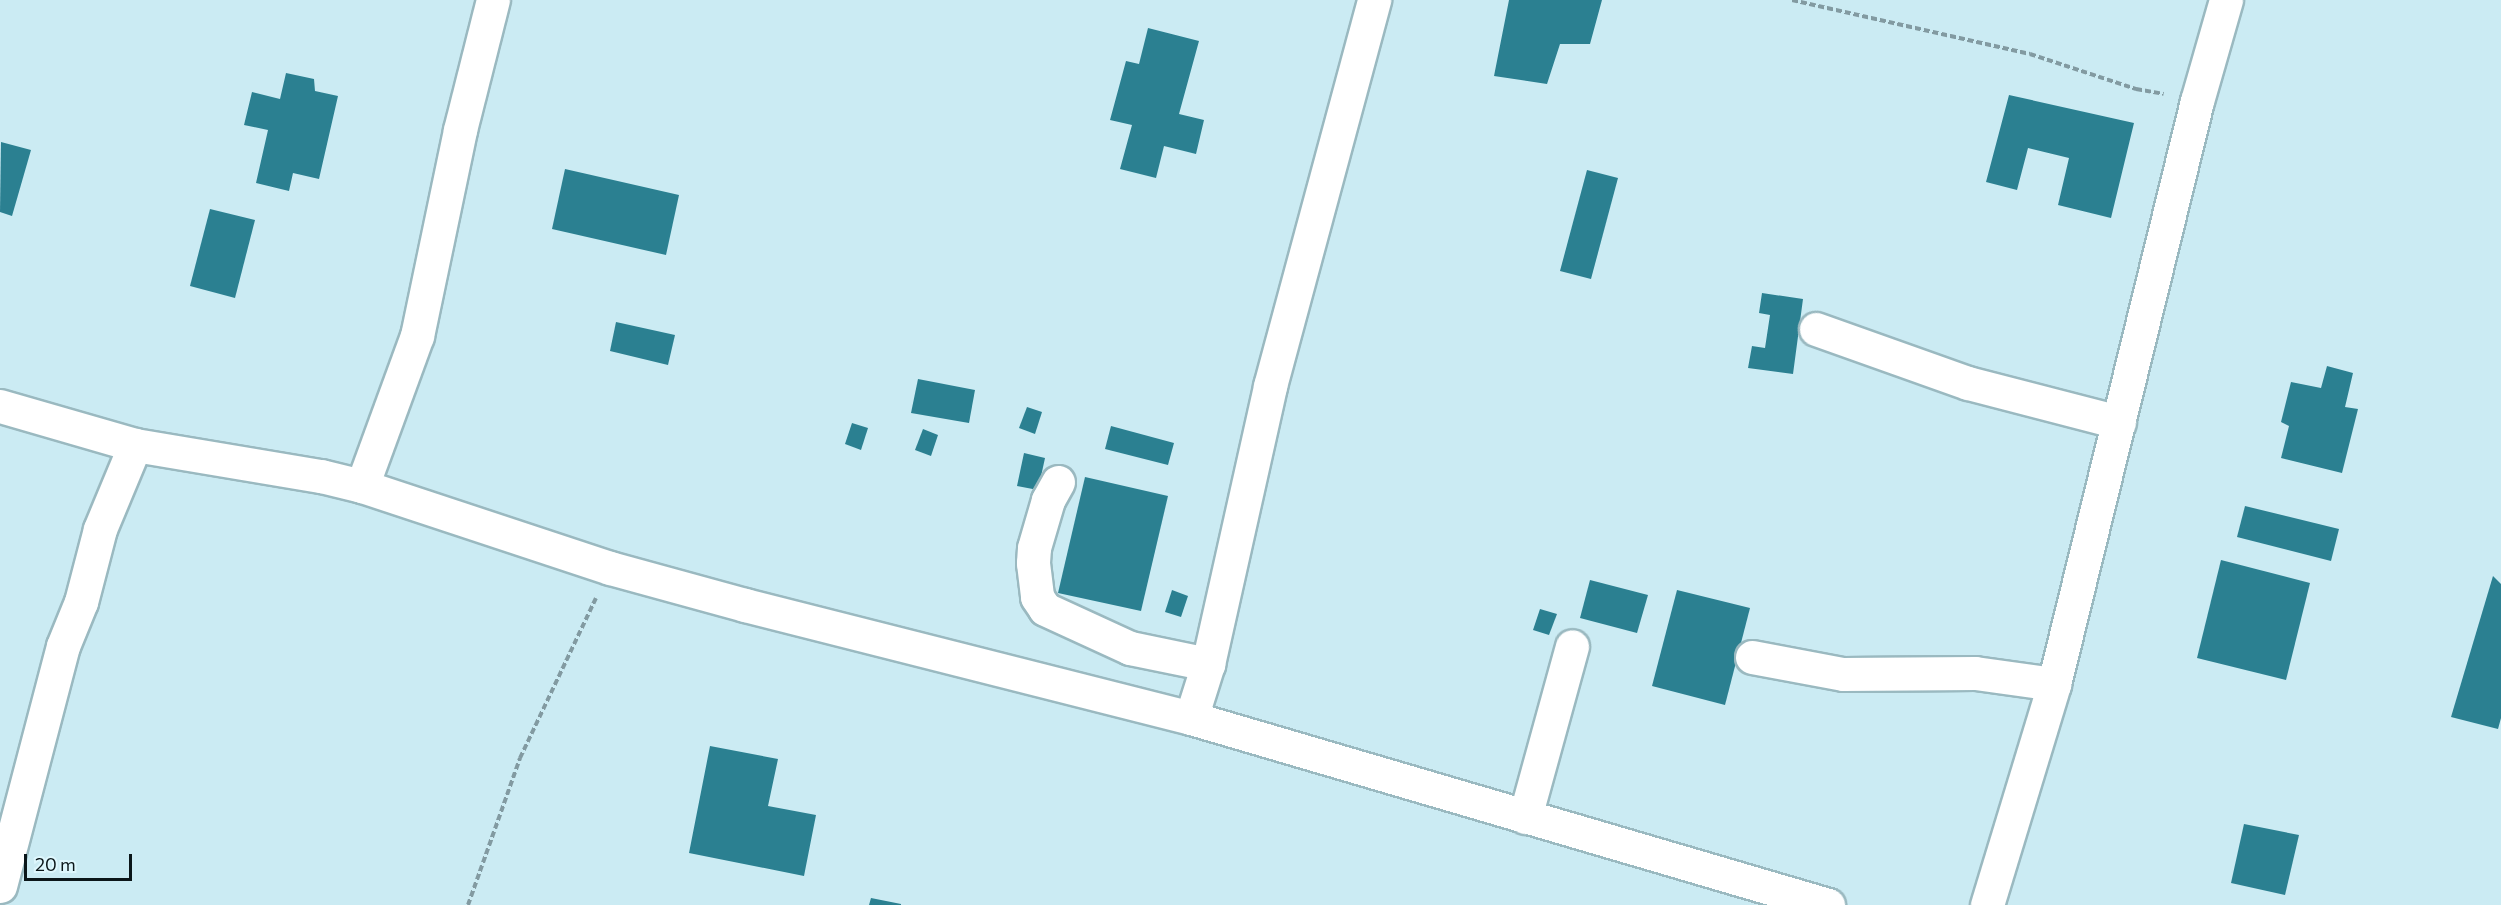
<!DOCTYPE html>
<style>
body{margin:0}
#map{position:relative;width:2501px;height:905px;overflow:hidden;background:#cbebf3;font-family:Commissioner,sans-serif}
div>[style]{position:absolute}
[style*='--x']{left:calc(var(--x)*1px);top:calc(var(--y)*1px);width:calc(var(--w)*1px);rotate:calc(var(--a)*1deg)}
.building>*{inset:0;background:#2b8091}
.path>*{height:4px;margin-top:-2px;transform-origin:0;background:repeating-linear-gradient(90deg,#829aa1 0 6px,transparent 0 9px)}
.roads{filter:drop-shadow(2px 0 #9ab9c0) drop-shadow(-2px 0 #9ab9c0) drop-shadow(0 2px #9ab9c0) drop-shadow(0 -2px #9ab9c0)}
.street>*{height:33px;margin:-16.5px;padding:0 16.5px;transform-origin:16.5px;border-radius:16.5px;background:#fff}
span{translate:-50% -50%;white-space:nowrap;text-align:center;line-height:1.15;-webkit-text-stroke:6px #def7fd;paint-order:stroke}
.scale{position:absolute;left:24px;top:854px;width:108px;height:27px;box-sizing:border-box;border:3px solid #0b1619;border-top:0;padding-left:8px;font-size:18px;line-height:21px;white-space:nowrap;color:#0b1619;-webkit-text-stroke:4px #def7fd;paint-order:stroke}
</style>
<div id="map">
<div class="building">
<i style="clip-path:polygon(1509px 0,1602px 0,1590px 44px,1560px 44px,1547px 84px,1494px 76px)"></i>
<i style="clip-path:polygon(1148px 28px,1199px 41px,1179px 114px,1204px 120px,1196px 154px,1164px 146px,1156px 178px,1120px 169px,1132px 125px,1110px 120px,1126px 61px,1139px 64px)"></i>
<i style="clip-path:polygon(286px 73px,314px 79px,315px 91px,338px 96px,319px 179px,293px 173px,289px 191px,256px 183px,268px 130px,244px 125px,252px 92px,280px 99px)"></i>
<i style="clip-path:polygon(2009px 95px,2134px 123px,2111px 218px,2058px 205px,2069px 158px,2028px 148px,2017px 190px,1986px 182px)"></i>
<i style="clip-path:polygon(1px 142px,31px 150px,12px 216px,0 212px)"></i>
<i style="clip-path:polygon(565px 169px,679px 195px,666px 255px,552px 229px)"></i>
<i style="clip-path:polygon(1587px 170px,1618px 178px,1591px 279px,1560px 271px)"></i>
<i style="clip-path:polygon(210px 209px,255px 220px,235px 298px,190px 286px)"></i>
<i style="clip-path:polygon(1762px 293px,1803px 299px,1793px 374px,1748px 368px,1752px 346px,1765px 348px,1770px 315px,1759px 313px)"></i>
<i style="clip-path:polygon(616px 322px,675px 335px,668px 365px,610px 351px)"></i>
<i style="clip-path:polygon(2327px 366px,2353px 373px,2345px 407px,2358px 409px,2342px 473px,2281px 458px,2289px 426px,2281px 422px,2291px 382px,2321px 388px)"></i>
<i style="clip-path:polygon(918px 379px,975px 390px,969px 423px,911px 413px)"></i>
<i style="clip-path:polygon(1027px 407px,1042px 412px,1035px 434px,1019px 428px)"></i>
<i style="clip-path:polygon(852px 423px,868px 428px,861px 450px,845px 444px)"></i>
<i style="clip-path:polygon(1111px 426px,1174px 443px,1168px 465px,1105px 449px)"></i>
<i style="clip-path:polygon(923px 429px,938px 435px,931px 456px,915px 450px)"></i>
<i style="clip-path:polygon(1024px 453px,1045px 458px,1038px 490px,1017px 486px)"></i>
<i style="clip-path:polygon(1085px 477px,1168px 496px,1141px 611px,1058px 593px)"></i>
<i style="clip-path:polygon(2245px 506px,2339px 529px,2331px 561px,2237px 537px)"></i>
<i style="clip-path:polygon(2221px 560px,2310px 583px,2286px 680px,2197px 658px)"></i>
<i style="clip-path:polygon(2493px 576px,2501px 584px,2501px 718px,2498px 729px,2451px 717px)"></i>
<i style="clip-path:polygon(1590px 580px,1648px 595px,1637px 633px,1580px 618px)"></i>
<i style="clip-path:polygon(1172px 590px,1188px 596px,1181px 617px,1165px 612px)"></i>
<i style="clip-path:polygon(1677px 590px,1750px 608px,1725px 705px,1652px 686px)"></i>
<i style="clip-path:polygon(1540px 609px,1557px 614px,1549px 635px,1533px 630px)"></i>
<i style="clip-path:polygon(710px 746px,778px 759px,768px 806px,816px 815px,804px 876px,689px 853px)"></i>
<i style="clip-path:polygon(2244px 824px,2299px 835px,2285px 895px,2231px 883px)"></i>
<i style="clip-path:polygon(871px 898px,901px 904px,901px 905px,869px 905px)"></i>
</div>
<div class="path">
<i style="--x:1792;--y:0;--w:244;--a:12.8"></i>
<i style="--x:2030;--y:54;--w:112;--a:18.3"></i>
<i style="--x:2136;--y:89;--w:28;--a:10"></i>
<i style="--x:468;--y:905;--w:156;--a:-70.5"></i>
<i style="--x:520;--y:758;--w:177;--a:-64.6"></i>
</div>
<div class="roads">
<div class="street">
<i style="--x:1816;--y:329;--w:161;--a:19.6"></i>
<i style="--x:1968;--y:383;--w:156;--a:14.5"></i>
<i style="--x:0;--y:406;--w:141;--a:16.1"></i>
<i style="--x:135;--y:445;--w:189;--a:9.5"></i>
<i style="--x:321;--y:476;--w:42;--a:13.7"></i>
<i style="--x:362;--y:486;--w:261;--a:18.3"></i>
<i style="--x:610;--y:568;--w:140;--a:15.3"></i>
<i style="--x:745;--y:605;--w:460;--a:14.2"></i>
<i style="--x:1191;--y:718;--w:664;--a:16.36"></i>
<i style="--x:1058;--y:482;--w:21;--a:119"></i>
<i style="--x:1048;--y:500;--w:50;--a:106.3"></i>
<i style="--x:1034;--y:548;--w:15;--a:94"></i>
<i style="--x:1033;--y:563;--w:34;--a:83"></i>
<i style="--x:1037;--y:597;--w:14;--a:56"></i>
<i style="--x:1045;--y:609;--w:94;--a:24.6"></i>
<i style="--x:1130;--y:648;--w:80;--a:11.6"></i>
<i style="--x:362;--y:486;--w:160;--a:-69.9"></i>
<i style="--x:417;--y:336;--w:210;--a:-78.2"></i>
<i style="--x:460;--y:130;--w:134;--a:-75.8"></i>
<i style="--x:1752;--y:657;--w:93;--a:10.6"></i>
<i style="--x:1843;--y:674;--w:132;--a:-0.4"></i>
<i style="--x:1975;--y:673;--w:80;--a:7.9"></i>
<i style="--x:1191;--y:718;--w:57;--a:-72.5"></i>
<i style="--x:1208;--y:664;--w:285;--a:-77.4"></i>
<i style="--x:1270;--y:386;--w:400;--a:-74.9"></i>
<i style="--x:1525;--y:817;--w:177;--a:-74.6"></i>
<i style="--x:0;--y:886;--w:248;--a:-75.3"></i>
<i style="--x:63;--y:646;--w:48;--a:-67.8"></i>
<i style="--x:81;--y:602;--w:75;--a:-75.4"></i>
<i style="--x:100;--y:529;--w:91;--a:-67.4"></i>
<i style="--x:1987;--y:905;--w:231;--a:-73.1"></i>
<i style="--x:2054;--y:684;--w:600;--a:-76.22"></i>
<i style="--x:2197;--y:101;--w:105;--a:-74"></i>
</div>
</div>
<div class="scale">20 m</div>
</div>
